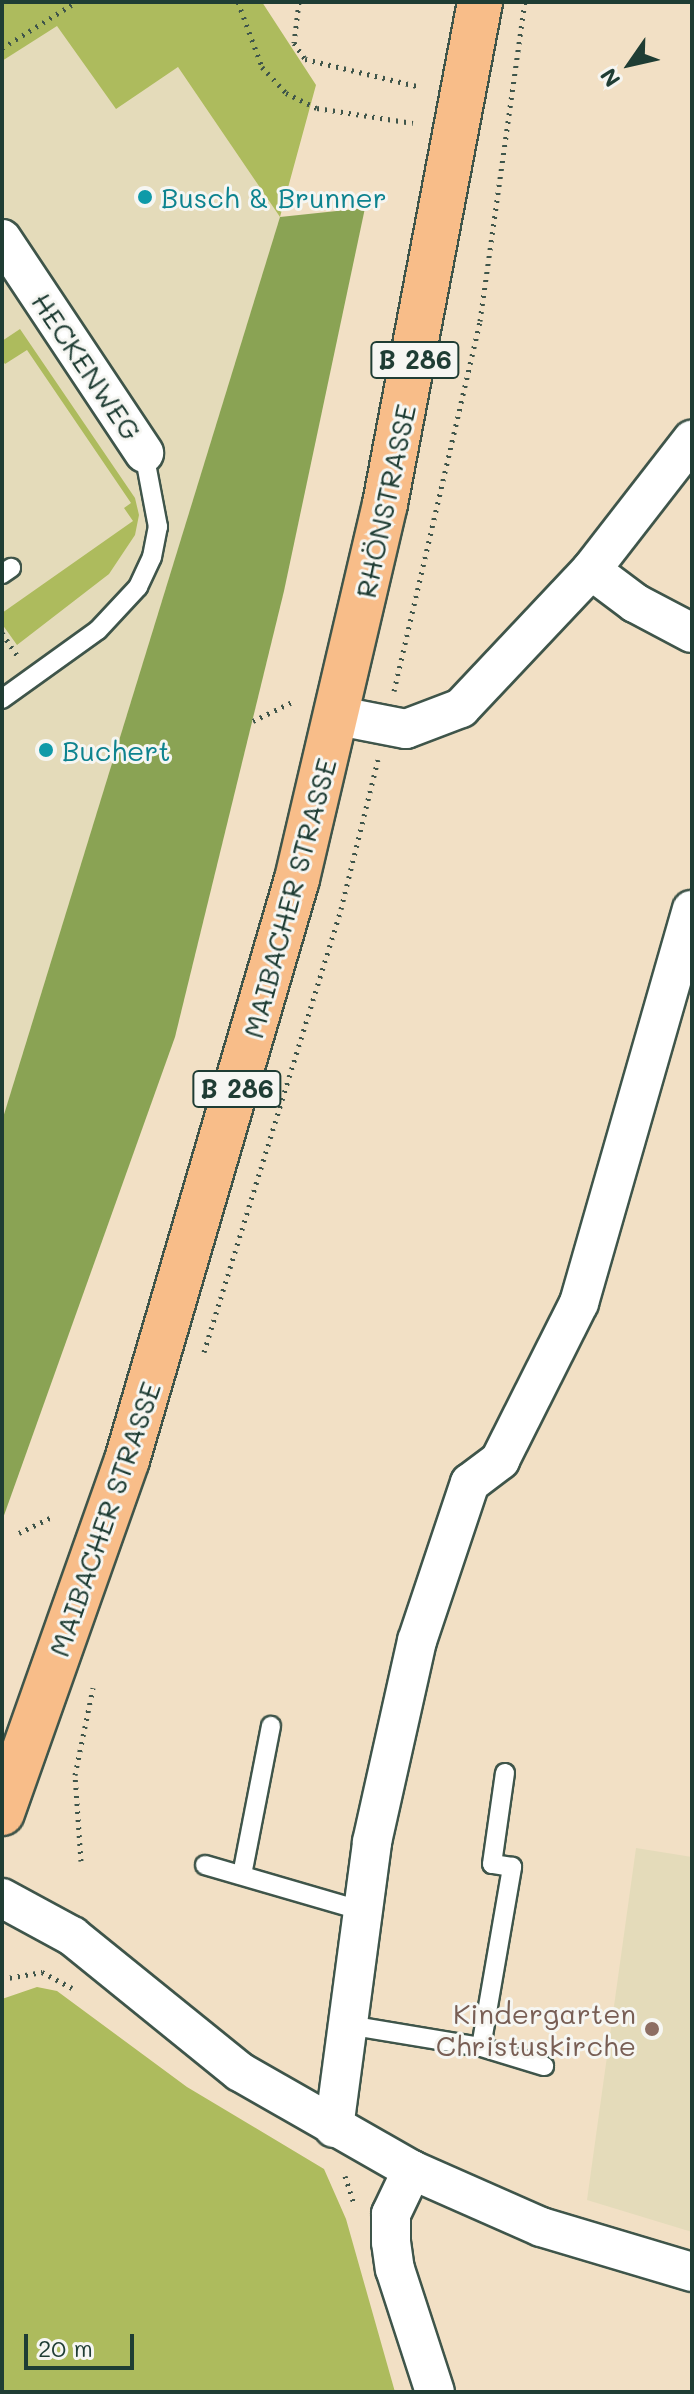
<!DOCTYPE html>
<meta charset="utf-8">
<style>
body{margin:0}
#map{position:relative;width:694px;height:2394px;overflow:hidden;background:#f2e0c5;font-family:Mali,sans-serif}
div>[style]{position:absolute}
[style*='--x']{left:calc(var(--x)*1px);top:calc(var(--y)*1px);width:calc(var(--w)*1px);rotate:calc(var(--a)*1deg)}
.built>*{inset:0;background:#e4dbba}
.green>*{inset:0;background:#adbb5d}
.forest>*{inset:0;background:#8aa354}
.path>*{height:5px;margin-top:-2.5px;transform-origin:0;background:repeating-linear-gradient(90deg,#3f554a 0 2px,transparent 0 8px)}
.roads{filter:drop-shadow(2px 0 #3f554a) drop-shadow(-2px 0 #3f554a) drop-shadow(0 2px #3f554a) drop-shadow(0 -2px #3f554a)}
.service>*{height:18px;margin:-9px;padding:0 9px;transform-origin:9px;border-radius:9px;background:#fff}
.minor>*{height:38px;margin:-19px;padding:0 19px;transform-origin:19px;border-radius:19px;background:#fff}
.primary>*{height:44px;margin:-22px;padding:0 22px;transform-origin:22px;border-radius:22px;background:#f8bd89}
.dots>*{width:22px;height:22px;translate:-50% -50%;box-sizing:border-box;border:4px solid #f6f6f2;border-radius:50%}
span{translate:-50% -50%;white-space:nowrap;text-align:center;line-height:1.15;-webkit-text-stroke:6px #f6f6f2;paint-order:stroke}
.shield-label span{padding:2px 6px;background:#f6f6f2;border:2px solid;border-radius:6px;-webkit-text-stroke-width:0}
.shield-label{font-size:26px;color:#1f3d34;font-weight:700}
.culture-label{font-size:28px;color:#0d838f}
.left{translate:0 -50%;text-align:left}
.street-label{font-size:28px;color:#1f3d34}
.education-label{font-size:28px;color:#785e54}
.right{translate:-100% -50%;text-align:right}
.frame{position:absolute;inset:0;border:4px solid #1f3d34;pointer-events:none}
.north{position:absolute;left:590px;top:24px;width:80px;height:80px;-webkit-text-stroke:6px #f6f6f2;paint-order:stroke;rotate:236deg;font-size:22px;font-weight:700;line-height:32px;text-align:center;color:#1f3d34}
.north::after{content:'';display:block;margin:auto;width:28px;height:36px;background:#1f3d34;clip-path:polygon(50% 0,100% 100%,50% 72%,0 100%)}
.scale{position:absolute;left:24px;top:2334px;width:110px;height:36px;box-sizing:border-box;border:4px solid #1f3d34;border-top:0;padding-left:10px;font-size:24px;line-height:28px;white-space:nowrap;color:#1f3d34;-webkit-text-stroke:6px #f6f6f2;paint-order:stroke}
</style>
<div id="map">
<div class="built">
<i style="clip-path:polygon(57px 25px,116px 108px,178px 67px,280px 217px,2px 1121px,2px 61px)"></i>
<i style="clip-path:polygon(636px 1848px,692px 1857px,692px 2232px,587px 2200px)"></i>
</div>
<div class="green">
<i style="clip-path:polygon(2px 2px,262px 2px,316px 85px,280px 217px,178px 67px,116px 109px,57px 26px,2px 61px)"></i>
<i style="clip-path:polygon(20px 329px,135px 498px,139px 515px,135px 535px,109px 574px,17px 645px,2px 624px,2px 613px,133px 521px,124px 508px,131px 503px,27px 350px,5px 364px,2px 360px,2px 341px)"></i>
<i style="clip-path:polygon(37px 1987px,57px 1991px,187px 2087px,324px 2169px,346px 2219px,395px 2392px,2px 2392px,2px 1999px)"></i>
</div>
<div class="forest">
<i style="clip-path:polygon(365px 208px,284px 591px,175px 1037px,2px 1521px,2px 1121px,280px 217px)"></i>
</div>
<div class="path">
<i style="--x:238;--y:2;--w:69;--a:69.7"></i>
<i style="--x:262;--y:67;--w:35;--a:47"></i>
<i style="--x:286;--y:93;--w:34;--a:26"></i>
<i style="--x:317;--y:108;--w:97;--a:8.9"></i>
<i style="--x:299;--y:2;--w:41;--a:97"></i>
<i style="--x:294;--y:43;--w:19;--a:55"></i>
<i style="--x:305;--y:59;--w:115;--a:13.6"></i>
<i style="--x:2;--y:48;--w:87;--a:-31.9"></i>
<i style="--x:2;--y:633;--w:27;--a:56"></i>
<i style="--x:394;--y:691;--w:380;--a:-76.9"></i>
<i style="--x:480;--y:321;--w:322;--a:-82"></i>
<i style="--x:253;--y:721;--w:43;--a:-26"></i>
<i style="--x:204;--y:1352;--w:464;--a:-72.8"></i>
<i style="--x:341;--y:909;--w:154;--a:-76.1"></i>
<i style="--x:19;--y:1533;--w:39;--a:-26"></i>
<i style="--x:81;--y:1861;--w:86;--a:-94"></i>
<i style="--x:75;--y:1775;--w:89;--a:-78.3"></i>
<i style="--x:2;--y:1979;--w:41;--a:-9.9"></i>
<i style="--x:42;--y:1972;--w:34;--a:28"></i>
<i style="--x:345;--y:2176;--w:29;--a:72"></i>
</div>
<div class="roads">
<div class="service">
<i style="--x:2;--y:574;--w:11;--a:-34"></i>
<i style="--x:2;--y:699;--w:118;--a:-35.7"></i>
<i style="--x:98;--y:630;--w:59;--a:-47.1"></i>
<i style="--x:138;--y:587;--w:33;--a:-65"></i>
<i style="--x:152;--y:557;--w:31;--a:-79"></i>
<i style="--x:158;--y:527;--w:75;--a:-100.7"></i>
<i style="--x:205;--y:1865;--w:165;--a:16.2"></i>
<i style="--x:242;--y:1875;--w:152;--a:-79"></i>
<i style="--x:348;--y:2025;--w:135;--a:9.4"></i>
<i style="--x:481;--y:2047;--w:66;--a:16.8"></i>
<i style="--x:481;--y:2047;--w:183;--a:-80.2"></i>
<i style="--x:512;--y:1867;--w:20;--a:-171"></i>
<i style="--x:492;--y:1864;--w:92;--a:-81.9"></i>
</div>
<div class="minor">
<i style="--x:2;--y:239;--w:257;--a:56.4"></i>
<i style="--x:591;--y:570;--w:55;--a:36.9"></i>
<i style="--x:635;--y:603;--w:64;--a:27.8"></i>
<i style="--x:339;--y:716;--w:68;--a:11"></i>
<i style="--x:406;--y:729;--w:59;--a:-20.9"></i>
<i style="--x:461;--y:708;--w:190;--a:-46.7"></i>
<i style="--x:591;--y:570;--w:165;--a:-52.2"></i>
<i style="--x:2;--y:1898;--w:80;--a:28.5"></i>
<i style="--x:72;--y:1936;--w:216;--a:39"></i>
<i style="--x:240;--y:2072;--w:198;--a:29.7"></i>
<i style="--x:412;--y:2170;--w:141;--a:23.8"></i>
<i style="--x:541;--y:2227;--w:158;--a:16.6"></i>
<i style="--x:334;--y:2128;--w:289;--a:-82.4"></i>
<i style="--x:372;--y:1842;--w:206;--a:-77.4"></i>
<i style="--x:417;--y:1641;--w:167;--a:-71.5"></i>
<i style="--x:470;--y:1483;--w:38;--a:-37"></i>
<i style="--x:500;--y:1460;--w:176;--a:-63.3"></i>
<i style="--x:579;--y:1303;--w:409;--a:-74"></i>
<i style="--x:412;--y:2170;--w:49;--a:115.5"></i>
<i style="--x:391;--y:2214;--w:28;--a:90"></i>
<i style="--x:391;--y:2242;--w:27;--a:82"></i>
<i style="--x:395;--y:2269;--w:129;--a:72"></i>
</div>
<div class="primary">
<i style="--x:2;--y:1813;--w:374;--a:-70.5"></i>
<i style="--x:127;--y:1460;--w:605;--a:-73.69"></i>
<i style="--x:297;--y:879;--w:385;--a:-76.8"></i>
<i style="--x:385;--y:504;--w:511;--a:-79.28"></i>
</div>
</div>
<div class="dots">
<i style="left:145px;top:197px;background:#0f9aa8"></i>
<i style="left:46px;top:750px;background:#0f9aa8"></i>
<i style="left:652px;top:2029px;background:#8d6e63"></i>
</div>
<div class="shield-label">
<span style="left:415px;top:360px">B 286</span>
<span style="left:237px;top:1089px">B 286</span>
</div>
<div class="culture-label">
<span class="left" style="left:161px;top:197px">Busch &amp; Brunner</span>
<span class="left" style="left:62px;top:750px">Buchert</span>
</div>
<div class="street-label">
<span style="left:87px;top:366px;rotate:56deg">HECKENWEG</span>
<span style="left:385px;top:501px;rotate:-78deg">RHÖNSTRASSE</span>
<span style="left:289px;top:898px;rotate:-75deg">MAIBACHER STRASSE</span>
<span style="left:104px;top:1519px;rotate:-71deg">MAIBACHER STRASSE</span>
</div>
<div class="education-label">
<span class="right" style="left:636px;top:2029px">Kindergarten<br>Christuskirche</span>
</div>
<div class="frame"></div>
<div class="north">N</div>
<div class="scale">20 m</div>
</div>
